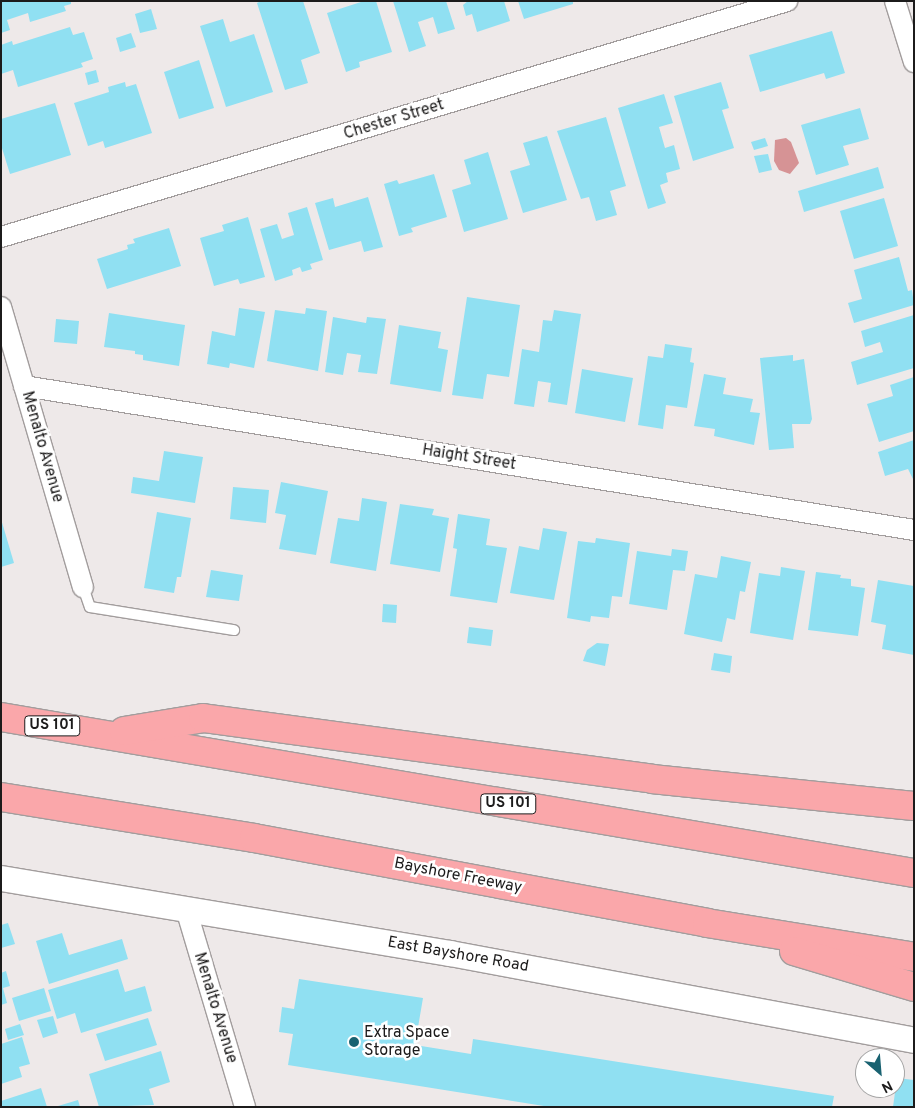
<!DOCTYPE html>
<style>
body{margin:0}
#map{position:relative;width:915px;height:1108px;overflow:hidden;background:#eee9e9;font-family:Overpass,sans-serif}
div>[style]{position:absolute}
[style*='--x']{left:calc(var(--x)*1px);top:calc(var(--y)*1px);width:calc(var(--w)*1px);rotate:calc(var(--a)*1deg)}
.water>*{inset:0;background:#d69395}
.building>*{inset:0;background:#90e0f2}
.roads{filter:drop-shadow(1px 0 #a29d9d) drop-shadow(-1px 0 #a29d9d) drop-shadow(0 1px #a29d9d) drop-shadow(0 -1px #a29d9d)}
.service>*{height:10px;margin:-5px;padding:0 5px;transform-origin:5px;border-radius:5px;background:#fff}
.minor>*{height:20px;margin:-10px;padding:0 10px;transform-origin:10px;border-radius:10px;background:#fff}
.tertiary>*{height:25px;margin:-12.5px;padding:0 12.5px;transform-origin:12.5px;border-radius:12.5px;background:#fff}
.motorway>*{height:28px;margin:-14px;padding:0 14px;transform-origin:14px;border-radius:14px;background:#faa7aa}
.dots>*{width:14px;height:14px;translate:-50% -50%;box-sizing:border-box;border:2px solid #fff;border-radius:50%}
span{translate:-50% -50%;white-space:nowrap;text-align:center;line-height:1.15;-webkit-text-stroke:5px #fff;paint-order:stroke}
.shield-label span{padding:1px 4px;background:#fff;border:1px solid;border-radius:4px;-webkit-text-stroke-width:0}
.shield-label{font-size:15px;color:#1c1b1b;font-weight:700}
.street-label{font-size:16px;color:#1c1b1b}
.poi-label{font-size:16px;color:#1c1b1b}
.left{translate:0 -50%;text-align:left}
.frame{position:absolute;inset:0;border:2px solid #1c1b1b;pointer-events:none}
.north{position:absolute;left:855px;top:1048px;width:50px;height:50px;box-sizing:border-box;background:#fff;border:1px solid #a4a4a4;border-radius:50%;rotate:153deg;font-size:14px;font-weight:700;line-height:20px;text-align:center;color:#1c1b1b}
.north::after{content:'';display:block;margin:auto;width:18px;height:22px;background:#196271;clip-path:polygon(50% 0,100% 100%,50% 72%,0 100%)}
</style>
<div id="map">
<div class="water">
<i style="clip-path:polygon(786px 138px,791px 142px,799px 163px,790px 174px,779px 170px,774px 161px,775px 140px)"></i>
</div>
<div class="building">
<i style="clip-path:polygon(1px 1px,71px 1px,71px 4px,64px 6px,66px 11px,30px 22px,28px 13px,7px 20px,10px 30px,1px 33px)"></i>
<i style="clip-path:polygon(261px 1px,303px 1px,320px 53px,301px 60px,308px 83px,285px 90px,257px 3px)"></i>
<i style="clip-path:polygon(364px 1px,376px 1px,392px 52px,359px 62px,360px 67px,346px 72px,327px 13px)"></i>
<i style="clip-path:polygon(393px 1px,446px 1px,455px 29px,438px 34px,433px 17px,418px 22px,426px 46px,409px 52px)"></i>
<i style="clip-path:polygon(468px 1px,504px 1px,510px 21px,477px 32px,472px 14px,466px 16px,463px 5px)"></i>
<i style="clip-path:polygon(518px 1px,573px 1px,573px 4px,524px 19px)"></i>
<i style="clip-path:polygon(151px 9px,157px 29px,140px 33px,135px 14px)"></i>
<i style="clip-path:polygon(223px 19px,230px 42px,254px 34px,273px 92px,226px 107px,200px 26px)"></i>
<i style="clip-path:polygon(70px 27px,73px 35px,84px 32px,93px 59px,81px 63px,83px 67px,18px 87px,13px 70px,1px 74px,1px 45px,12px 41px,13px 45px)"></i>
<i style="clip-path:polygon(832px 31px,845px 73px,826px 79px,824px 73px,760px 92px,749px 55px)"></i>
<i style="clip-path:polygon(131px 33px,136px 47px,120px 52px,116px 38px)"></i>
<i style="clip-path:polygon(199px 60px,214px 108px,179px 119px,164px 72px)"></i>
<i style="clip-path:polygon(96px 70px,99px 82px,88px 85px,85px 73px)"></i>
<i style="clip-path:polygon(125px 82px,126px 87px,136px 84px,152px 133px,105px 148px,103px 141px,88px 146px,74px 103px,109px 92px,108px 87px)"></i>
<i style="clip-path:polygon(721px 82px,729px 108px,722px 110px,734px 148px,693px 161px,674px 96px)"></i>
<i style="clip-path:polygon(664px 94px,673px 123px,659px 127px,665px 148px,674px 145px,680px 169px,666px 173px,668px 182px,660px 185px,666px 203px,648px 209px,618px 108px)"></i>
<i style="clip-path:polygon(55px 103px,71px 155px,10px 174px,1px 145px,1px 119px)"></i>
<i style="clip-path:polygon(860px 108px,869px 139px,843px 146px,849px 165px,816px 175px,801px 125px)"></i>
<i style="clip-path:polygon(606px 117px,626px 186px,610px 191px,617px 215px,596px 221px,589px 197px,581px 199px,557px 131px)"></i>
<i style="clip-path:polygon(547px 136px,567px 200px,523px 213px,510px 171px,530px 165px,523px 143px)"></i>
<i style="clip-path:polygon(765px 138px,768px 146px,754px 150px,751px 142px)"></i>
<i style="clip-path:polygon(488px 152px,508px 219px,464px 232px,452px 190px,471px 184px,464px 160px)"></i>
<i style="clip-path:polygon(768px 154px,772px 170px,759px 173px,754px 156px)"></i>
<i style="clip-path:polygon(878px 167px,884px 188px,804px 212px,798px 191px)"></i>
<i style="clip-path:polygon(434px 174px,447px 217px,411px 228px,413px 232px,399px 236px,384px 184px,397px 180px,399px 184px)"></i>
<i style="clip-path:polygon(368px 197px,383px 247px,364px 252px,361px 241px,329px 250px,315px 203px,333px 198px,335px 207px)"></i>
<i style="clip-path:polygon(884px 198px,898px 246px,854px 259px,840px 211px)"></i>
<i style="clip-path:polygon(307px 207px,323px 260px,310px 264px,312px 269px,302px 272px,300px 267px,292px 270px,293px 275px,275px 281px,260px 229px,277px 224px,282px 239px,294px 235px,288px 213px)"></i>
<i style="clip-path:polygon(248px 217px,265px 277px,240px 284px,238px 279px,214px 286px,200px 238px,224px 231px,222px 225px)"></i>
<i style="clip-path:polygon(169px 228px,181px 266px,107px 289px,97px 259px,128px 249px,127px 245px,135px 243px,133px 239px)"></i>
<i style="clip-path:polygon(899px 257px,908px 291px,912px 290px,914px 305px,854px 323px,848px 303px,862px 299px,854px 270px)"></i>
<i style="clip-path:polygon(467px 297px,520px 305px,509px 377px,487px 374px,483px 399px,452px 395px)"></i>
<i style="clip-path:polygon(239px 308px,265px 312px,254px 368px,230px 363px,229px 368px,207px 364px,212px 331px,235px 336px)"></i>
<i style="clip-path:polygon(306px 308px,327px 311px,318px 371px,267px 361px,275px 310px,305px 314px)"></i>
<i style="clip-path:polygon(554px 310px,581px 314px,567px 405px,548px 402px,551px 383px,538px 381px,534px 407px,514px 404px,522px 349px,539px 352px,543px 320px,552px 321px)"></i>
<i style="clip-path:polygon(109px 313px,185px 325px,179px 366px,143px 360px,143px 355px,135px 354px,135px 351px,104px 347px)"></i>
<i style="clip-path:polygon(914px 315px,914px 368px,857px 385px,851px 362px,883px 352px,880px 342px,865px 347px,861px 331px)"></i>
<i style="clip-path:polygon(333px 317px,366px 323px,367px 317px,386px 319px,377px 374px,358px 372px,361px 355px,347px 353px,343px 375px,325px 372px)"></i>
<i style="clip-path:polygon(56px 319px,79px 321px,77px 344px,54px 342px)"></i>
<i style="clip-path:polygon(399px 325px,441px 332px,438px 348px,448px 350px,441px 392px,390px 384px)"></i>
<i style="clip-path:polygon(665px 344px,692px 348px,690px 362px,694px 363px,687px 408px,666px 405px,663px 429px,638px 425px,648px 356px,663px 358px)"></i>
<i style="clip-path:polygon(793px 355px,793px 361px,804px 359px,812px 419px,810px 424px,792px 424px,794px 448px,769px 450px,760px 358px)"></i>
<i style="clip-path:polygon(582px 369px,633px 378px,625px 422px,575px 413px)"></i>
<i style="clip-path:polygon(704px 374px,726px 378px,723px 394px,753px 399px,750px 412px,760px 413px,754px 445px,714px 436px,715px 429px,694px 426px)"></i>
<i style="clip-path:polygon(914px 377px,914px 431px,879px 442px,867px 404px,893px 396px,890px 385px)"></i>
<i style="clip-path:polygon(914px 440px,914px 481px,908px 469px,885px 476px,878px 452px)"></i>
<i style="clip-path:polygon(164px 451px,203px 457px,195px 503px,131px 493px,133px 477px,159px 481px)"></i>
<i style="clip-path:polygon(281px 482px,328px 491px,316px 555px,279px 549px,286px 515px,275px 513px)"></i>
<i style="clip-path:polygon(233px 487px,269px 490px,266px 523px,230px 519px)"></i>
<i style="clip-path:polygon(362px 498px,387px 502px,376px 571px,330px 563px,338px 518px,359px 521px)"></i>
<i style="clip-path:polygon(400px 504px,434px 509px,432px 515px,449px 518px,440px 572px,390px 564px)"></i>
<i style="clip-path:polygon(157px 512px,191px 518px,181px 577px,177px 577px,174px 593px,144px 588px)"></i>
<i style="clip-path:polygon(458px 514px,490px 519px,486px 545px,507px 548px,497px 603px,450px 596px,457px 549px,453px 548px)"></i>
<i style="clip-path:polygon(1px 519px,14px 563px,1px 567px)"></i>
<i style="clip-path:polygon(543px 528px,567px 532px,554px 600px,510px 593px,519px 546px,539px 550px)"></i>
<i style="clip-path:polygon(596px 538px,630px 543px,622px 597px,612px 596px,609px 618px,591px 616px,590px 622px,567px 618px,578px 541px,595px 543px)"></i>
<i style="clip-path:polygon(672px 549px,688px 551px,685px 571px,673px 570px,667px 610px,629px 604px,637px 551px,671px 556px)"></i>
<i style="clip-path:polygon(721px 556px,751px 562px,745px 592px,740px 591px,735px 620px,727px 618px,722px 642px,684px 634px,695px 574px,717px 578px)"></i>
<i style="clip-path:polygon(781px 567px,805px 571px,793px 640px,750px 633px,759px 573px,780px 576px)"></i>
<i style="clip-path:polygon(211px 570px,243px 575px,239px 601px,206px 597px)"></i>
<i style="clip-path:polygon(816px 572px,841px 575px,840px 578px,851px 579px,851px 586px,865px 588px,858px 636px,808px 630px)"></i>
<i style="clip-path:polygon(878px 580px,914px 586px,914px 655px,882px 649px,886px 625px,871px 622px)"></i>
<i style="clip-path:polygon(383px 604px,397px 605px,396px 623px,382px 622px)"></i>
<i style="clip-path:polygon(469px 627px,493px 630px,491px 646px,467px 643px)"></i>
<i style="clip-path:polygon(597px 643px,609px 644px,605px 666px,583px 661px,587px 650px)"></i>
<i style="clip-path:polygon(714px 653px,732px 656px,730px 673px,711px 670px)"></i>
<i style="clip-path:polygon(8px 923px,15px 944px,1px 948px,1px 925px)"></i>
<i style="clip-path:polygon(62px 933px,69px 955px,122px 939px,128px 959px,49px 984px,36px 941px)"></i>
<i style="clip-path:polygon(118px 969px,125px 992px,145px 986px,152px 1011px,81px 1033px,75px 1013px,57px 1019px,48px 990px)"></i>
<i style="clip-path:polygon(6px 971px,10px 986px,3px 988px,7px 1003px,1px 1005px,1px 973px)"></i>
<i style="clip-path:polygon(299px 979px,423px 998px,415px 1045px,471px 1054px,473px 1039px,834px 1096px,832px 1107px,550px 1107px,288px 1065px,293px 1034px,279px 1032px,282px 1007px,294px 1009px)"></i>
<i style="clip-path:polygon(44px 988px,51px 1011px,19px 1021px,12px 998px)"></i>
<i style="clip-path:polygon(53px 1016px,58px 1033px,43px 1038px,37px 1020px)"></i>
<i style="clip-path:polygon(148px 1018px,157px 1045px,105px 1061px,96px 1034px)"></i>
<i style="clip-path:polygon(20px 1024px,24px 1035px,8px 1040px,5px 1029px)"></i>
<i style="clip-path:polygon(22px 1037px,30px 1064px,19px 1067px,22px 1077px,1px 1084px,1px 1044px)"></i>
<i style="clip-path:polygon(161px 1051px,170px 1082px,149px 1089px,154px 1105px,99px 1107px,89px 1074px)"></i>
<i style="clip-path:polygon(897px 1078px,914px 1080px,914px 1107px,893px 1107px)"></i>
<i style="clip-path:polygon(41px 1088px,47px 1107px,1px 1107px,1px 1101px)"></i>
<i style="clip-path:polygon(78px 1100px,80px 1107px,58px 1107px,58px 1106px)"></i>
</div>
<div class="roads">
<div class="service">
<i style="--x:83;--y:587;--w:21;--a:71"></i>
<i style="--x:90;--y:607;--w:146;--a:9.1"></i>
</div>
<div class="minor">
<i style="--x:895;--y:1;--w:64;--a:72.7"></i>
<i style="--x:1;--y:237;--w:821;--a:-16.71"></i>
<i style="--x:1;--y:307;--w:292;--a:73.7"></i>
<i style="--x:24;--y:386;--w:902;--a:9.19"></i>
<i style="--x:186;--y:909;--w:207;--a:73.4"></i>
</div>
<div class="tertiary">
<i style="--x:1;--y:878;--w:455;--a:9.5"></i>
<i style="--x:450;--y:953;--w:472;--a:10.6"></i>
</div>
<div class="motorway">
<i style="--x:1;--y:717;--w:926;--a:9.7"></i>
<i style="--x:124;--y:731;--w:80;--a:-9.3"></i>
<i style="--x:203;--y:718;--w:453;--a:7.7"></i>
<i style="--x:652;--y:779;--w:263;--a:5.9"></i>
<i style="--x:1;--y:797;--w:256;--a:9.2"></i>
<i style="--x:254;--y:838;--w:461;--a:10.6"></i>
<i style="--x:707;--y:923;--w:210;--a:9.3"></i>
<i style="--x:794;--y:951;--w:125;--a:16.7"></i>
</div>
</div>
<div class="dots">
<i style="left:354px;top:1042px;background:#196271"></i>
</div>
<div class="shield-label">
<span style="left:52px;top:726px">US 101</span>
<span style="left:508px;top:804px">US 101</span>
</div>
<div class="street-label">
<span style="left:394px;top:120px;rotate:-17deg">Chester Street</span>
<span style="left:42px;top:447px;rotate:74deg">Menalto Avenue</span>
<span style="left:469px;top:458px;rotate:9deg">Haight Street</span>
<span style="left:458px;top:876px;rotate:11deg">Bayshore Freeway</span>
<span style="left:458px;top:955px;rotate:10deg">East Bayshore Road</span>
<span style="left:215px;top:1008px;rotate:73deg">Menalto Avenue</span>
</div>
<div class="poi-label">
<span class="left" style="left:364px;top:1042px">Extra Space<br>Storage</span>
</div>
<div class="frame"></div>
<div class="north">N</div>
</div>
